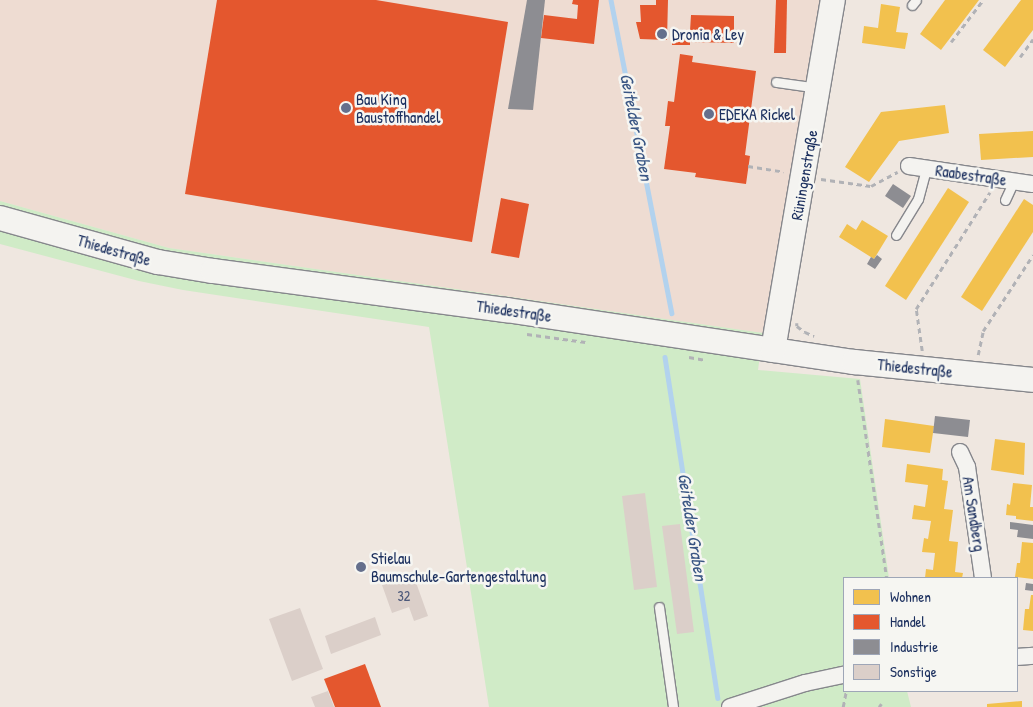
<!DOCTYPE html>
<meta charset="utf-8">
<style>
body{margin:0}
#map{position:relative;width:1033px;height:707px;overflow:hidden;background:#efe7e0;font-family:"Patrick Hand",sans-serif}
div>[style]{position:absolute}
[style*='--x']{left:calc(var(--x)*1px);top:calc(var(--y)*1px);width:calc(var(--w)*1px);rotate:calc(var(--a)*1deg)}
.built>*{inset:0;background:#eedcd2}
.green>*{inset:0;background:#d0ebc7}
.homes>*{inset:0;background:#f2c14e}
.shops>*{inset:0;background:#e4572e}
.industry>*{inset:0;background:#8d8d92}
.stream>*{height:4.5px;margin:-2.25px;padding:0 2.25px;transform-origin:2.25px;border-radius:2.25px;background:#b2d2ee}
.building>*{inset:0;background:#dbcfc9}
.path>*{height:2.5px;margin-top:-1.25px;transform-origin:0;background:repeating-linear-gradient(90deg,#b1b2b6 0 5px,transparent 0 9px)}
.roads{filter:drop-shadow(1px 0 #86878c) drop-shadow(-1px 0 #86878c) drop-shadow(0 1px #86878c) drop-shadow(0 -1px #86878c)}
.lane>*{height:9px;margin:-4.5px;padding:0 4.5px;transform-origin:4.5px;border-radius:4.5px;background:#f4f3f0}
.street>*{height:16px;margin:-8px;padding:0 8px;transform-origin:8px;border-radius:8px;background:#f4f3f0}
.secondary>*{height:24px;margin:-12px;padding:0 12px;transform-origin:12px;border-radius:12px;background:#f4f3f0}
.dots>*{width:14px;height:14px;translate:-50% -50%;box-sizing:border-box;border:2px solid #f6f6f2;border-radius:50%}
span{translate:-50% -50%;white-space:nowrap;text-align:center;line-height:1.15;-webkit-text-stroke:5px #f6f6f2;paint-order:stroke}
.number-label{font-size:14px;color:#4d597a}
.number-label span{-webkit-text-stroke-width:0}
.poi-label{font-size:16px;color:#1b2f5e}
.left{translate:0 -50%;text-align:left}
.street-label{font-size:16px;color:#1b2f5e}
.water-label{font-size:18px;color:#3a5684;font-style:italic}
.legend{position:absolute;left:843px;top:577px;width:175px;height:115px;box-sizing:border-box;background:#f6f6f2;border:1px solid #9ea6b7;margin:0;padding:6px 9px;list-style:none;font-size:15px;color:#1b2f5e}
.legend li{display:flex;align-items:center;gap:10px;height:25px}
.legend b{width:25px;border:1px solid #9ea6b7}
</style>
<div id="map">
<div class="built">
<i style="clip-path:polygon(0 0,822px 0,763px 333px,169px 248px,0 201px)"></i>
</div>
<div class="green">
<i style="clip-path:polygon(0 201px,169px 248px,763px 333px,758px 370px,860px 379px,889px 578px,844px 578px,844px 691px,907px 691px,911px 707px,489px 707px,429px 327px,183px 290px,139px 281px,0 244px)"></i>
</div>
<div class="homes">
<i style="clip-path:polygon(945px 0,979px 0,941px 50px,920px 34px)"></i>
<i style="clip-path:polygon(1021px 0,1033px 0,1033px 30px,1005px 67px,983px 50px)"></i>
<i style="clip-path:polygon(881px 4px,900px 7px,896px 32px,908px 33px,905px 49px,862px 43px,864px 26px,878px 28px)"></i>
<i style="clip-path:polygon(945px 105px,949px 133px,899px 141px,869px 182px,845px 167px,881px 112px)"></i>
<i style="clip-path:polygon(1033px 131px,1033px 157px,981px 160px,979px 134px)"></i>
<i style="clip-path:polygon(948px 188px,969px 202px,906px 300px,885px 286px)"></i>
<i style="clip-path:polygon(1024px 199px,1033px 205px,1033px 232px,982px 311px,961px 297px)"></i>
<i style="clip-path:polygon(862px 220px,888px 236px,874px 259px,839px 237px,847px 224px,856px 230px)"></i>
<i style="clip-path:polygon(885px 419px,934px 426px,930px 453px,882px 447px)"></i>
<i style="clip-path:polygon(995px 439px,1025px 443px,1024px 475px,991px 470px)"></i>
<i style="clip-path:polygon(907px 464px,943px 469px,942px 480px,948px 481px,944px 509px,953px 510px,949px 541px,958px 542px,955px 572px,963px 573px,962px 578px,925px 578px,926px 569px,933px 570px,935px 553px,922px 552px,924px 538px,928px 539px,931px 521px,912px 519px,914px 505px,925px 507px,928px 485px,905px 482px)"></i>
<i style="clip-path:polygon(1013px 483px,1032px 485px,1030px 507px,1033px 507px,1033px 521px,1016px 519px,1016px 516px,1006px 515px,1007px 504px,1010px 505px)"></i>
<i style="clip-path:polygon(1022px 542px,1033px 543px,1033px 579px,1015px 577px,1017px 563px,1020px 563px)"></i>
<i style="clip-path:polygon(1031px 595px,1033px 595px,1033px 631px,1023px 630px,1025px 609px,1029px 609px)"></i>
<i style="clip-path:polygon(1022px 701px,1022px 707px,987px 707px,987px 704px)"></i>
</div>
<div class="shops">
<i style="clip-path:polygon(217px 0,376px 0,508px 22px,472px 242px,185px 194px)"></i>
<i style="clip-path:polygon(573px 0,599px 0,594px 44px,541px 38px,544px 15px,577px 19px,578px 5px,572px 4px)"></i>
<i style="clip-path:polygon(656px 0,668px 0,667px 40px,640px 39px,636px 22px,641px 22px,640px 5px,656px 5px)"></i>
<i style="clip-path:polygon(776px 0,787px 0,786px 53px,774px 53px)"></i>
<i style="clip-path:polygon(691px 15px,734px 16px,734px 43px,690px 42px,690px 45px,672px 45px,672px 30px,690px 31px)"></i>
<i style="clip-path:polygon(680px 54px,693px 56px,692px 62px,756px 71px,745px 155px,750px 156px,746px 184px,695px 177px,696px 173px,664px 169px,670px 126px,665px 126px,668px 101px,674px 102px)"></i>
<i style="clip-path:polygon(501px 198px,529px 204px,519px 258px,491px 253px)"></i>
<i style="clip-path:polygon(365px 664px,381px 707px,335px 707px,324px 679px)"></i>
</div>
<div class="industry">
<i style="clip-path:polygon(527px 0,545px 0,533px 110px,508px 109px)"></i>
<i style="clip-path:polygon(893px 184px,911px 196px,903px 208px,885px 196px)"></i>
<i style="clip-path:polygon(877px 255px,882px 259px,875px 269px,867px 264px,871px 257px,874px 259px)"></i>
<i style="clip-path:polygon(935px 416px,970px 420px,968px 437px,933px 433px)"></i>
<i style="clip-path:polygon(1010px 522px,1033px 525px,1033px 539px,1017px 537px,1018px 530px,1010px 529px)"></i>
<i style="clip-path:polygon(1026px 583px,1033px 584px,1033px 591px,1025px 590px)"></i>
</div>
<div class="stream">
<i style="--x:611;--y:0;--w:319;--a:79"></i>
<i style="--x:665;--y:357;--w:345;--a:81.2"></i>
</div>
<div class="building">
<i style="clip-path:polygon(645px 493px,657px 587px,634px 590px,622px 496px)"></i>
<i style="clip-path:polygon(680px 524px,694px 632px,677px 634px,662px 526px)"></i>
<i style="clip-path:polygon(413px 574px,428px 616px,414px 621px,409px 607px,392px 613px,382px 585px)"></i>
<i style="clip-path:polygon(300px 608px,323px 669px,292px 681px,269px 619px)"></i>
<i style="clip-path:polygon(375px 617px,381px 635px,331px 654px,325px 636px)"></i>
<i style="clip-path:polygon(328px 691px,334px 707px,315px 707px,311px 697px)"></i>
</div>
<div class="path">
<i style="--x:951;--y:42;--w:53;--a:-52.7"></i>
<i style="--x:1020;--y:57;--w:22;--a:-54"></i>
<i style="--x:748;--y:166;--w:36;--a:9"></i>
<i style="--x:821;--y:179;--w:50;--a:8"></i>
<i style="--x:871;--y:186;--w:30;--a:-28"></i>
<i style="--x:797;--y:323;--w:3;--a:90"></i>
<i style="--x:797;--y:326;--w:10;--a:37"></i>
<i style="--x:805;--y:332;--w:10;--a:24"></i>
<i style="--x:527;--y:334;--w:59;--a:7.9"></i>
<i style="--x:922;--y:351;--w:42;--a:-98.1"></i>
<i style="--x:916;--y:309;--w:138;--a:-57.7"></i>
<i style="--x:978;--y:355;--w:25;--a:-78"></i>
<i style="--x:983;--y:331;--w:91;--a:-56.7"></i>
<i style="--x:689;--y:357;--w:17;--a:10"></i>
<i style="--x:858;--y:380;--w:200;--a:81.7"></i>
<i style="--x:843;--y:707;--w:16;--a:-79"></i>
<i style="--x:879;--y:707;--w:4;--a:-56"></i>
</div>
<div class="roads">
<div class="lane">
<i style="--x:912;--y:5;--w:6;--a:-51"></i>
<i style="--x:776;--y:82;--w:42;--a:8.1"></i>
<i style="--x:1005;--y:200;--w:21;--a:-65"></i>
<i style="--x:896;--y:235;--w:42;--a:-58.6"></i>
<i style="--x:918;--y:199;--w:31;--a:-75"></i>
<i style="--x:659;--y:607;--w:101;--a:82"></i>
</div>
<div class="street">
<i style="--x:909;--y:166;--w:125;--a:8.3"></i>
<i style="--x:960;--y:452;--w:17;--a:65"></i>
<i style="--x:967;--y:467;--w:112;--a:81.8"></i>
<i style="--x:1017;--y:657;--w:16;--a:-4"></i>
<i style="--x:730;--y:707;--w:79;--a:-17.7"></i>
<i style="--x:805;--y:683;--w:40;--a:-12"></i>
</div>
<div class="secondary">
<i style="--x:0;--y:218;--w:164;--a:15.6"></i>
<i style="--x:158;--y:262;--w:56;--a:9.3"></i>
<i style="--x:213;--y:271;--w:296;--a:7.6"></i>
<i style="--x:506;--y:310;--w:352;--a:8.5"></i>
<i style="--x:854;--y:362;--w:180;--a:5.7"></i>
<i style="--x:773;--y:350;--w:355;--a:-80.3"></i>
</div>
</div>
<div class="dots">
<i style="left:662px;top:34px;background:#656f8c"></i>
<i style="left:346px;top:108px;background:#656f8c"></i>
<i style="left:709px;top:114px;background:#656f8c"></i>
<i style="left:361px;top:567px;background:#656f8c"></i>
</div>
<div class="number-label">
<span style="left:404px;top:596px">32</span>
</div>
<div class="poi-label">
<span class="left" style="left:672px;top:34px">Dronia &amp; Ley</span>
<span class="left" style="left:356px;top:108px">Bau King<br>Baustoffhandel</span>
<span class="left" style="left:719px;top:114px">EDEKA Rickel</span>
<span class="left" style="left:371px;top:567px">Stielau<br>Baumschule-Gartengestaltung</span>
</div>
<div class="street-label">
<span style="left:804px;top:175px;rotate:-80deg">Rüningenstraße</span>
<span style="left:971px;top:175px;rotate:8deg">Raabestraße</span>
<span style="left:114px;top:250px;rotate:16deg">Thiedestraße</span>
<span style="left:514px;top:311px;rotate:8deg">Thiedestraße</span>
<span style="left:915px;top:368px;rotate:6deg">Thiedestraße</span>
<span style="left:974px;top:514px;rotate:81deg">Am Sandberg</span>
</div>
<div class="water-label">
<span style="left:636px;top:127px;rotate:79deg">Geitelder Graben</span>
<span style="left:692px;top:527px;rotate:81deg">Geitelder Graben</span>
</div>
<ul class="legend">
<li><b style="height:14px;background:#f2c14e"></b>Wohnen</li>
<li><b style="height:14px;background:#e4572e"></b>Handel</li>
<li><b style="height:14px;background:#8d8d92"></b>Industrie</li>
<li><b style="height:14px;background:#dbcfc9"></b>Sonstige</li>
</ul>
</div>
